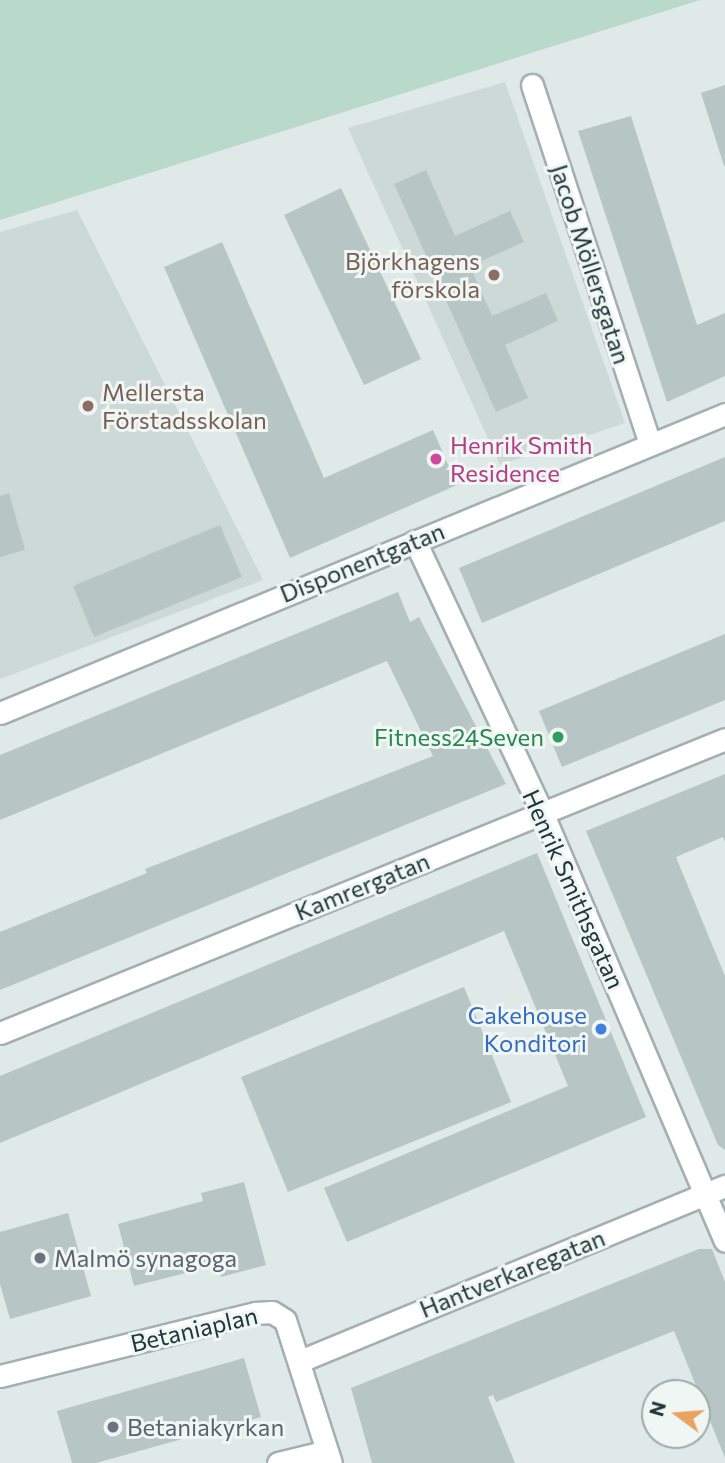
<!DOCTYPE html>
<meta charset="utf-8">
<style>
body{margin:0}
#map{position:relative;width:725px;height:1463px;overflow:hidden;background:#dfe9e7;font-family:Commissioner,sans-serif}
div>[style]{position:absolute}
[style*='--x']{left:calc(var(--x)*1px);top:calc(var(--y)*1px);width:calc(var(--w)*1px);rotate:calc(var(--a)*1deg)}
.built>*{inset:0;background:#cdd9d6}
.green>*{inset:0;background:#b9d9ca}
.building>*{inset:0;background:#b7c6c4}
.roads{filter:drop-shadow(2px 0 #a2b0af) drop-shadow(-2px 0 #a2b0af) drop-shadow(0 2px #a2b0af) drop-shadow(0 -2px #a2b0af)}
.street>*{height:21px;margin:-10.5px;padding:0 10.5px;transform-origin:10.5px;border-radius:10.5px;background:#fff}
.dots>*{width:19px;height:19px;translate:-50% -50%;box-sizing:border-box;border:4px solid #eff6f4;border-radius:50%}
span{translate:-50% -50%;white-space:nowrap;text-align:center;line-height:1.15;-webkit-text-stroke:6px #eff6f4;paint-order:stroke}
.education-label{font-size:24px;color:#785e54}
.right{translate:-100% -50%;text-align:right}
.left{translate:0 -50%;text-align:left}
.street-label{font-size:24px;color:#213737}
.hotel-label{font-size:24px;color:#b23c85}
.leisure-label{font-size:24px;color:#27864d}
.shop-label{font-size:24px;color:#366cbe}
.worship-label{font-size:24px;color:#5b616d}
.north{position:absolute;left:641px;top:1379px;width:70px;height:70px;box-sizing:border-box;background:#eff6f4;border:2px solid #9daaa8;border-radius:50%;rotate:286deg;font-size:19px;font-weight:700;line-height:28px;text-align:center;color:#213737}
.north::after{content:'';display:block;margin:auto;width:24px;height:32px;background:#e8a35e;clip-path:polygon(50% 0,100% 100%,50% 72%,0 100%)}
</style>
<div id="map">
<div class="built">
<i style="clip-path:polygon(505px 82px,625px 423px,500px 465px,348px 128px)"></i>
<i style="clip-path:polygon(77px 210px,263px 580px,0 679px,0 232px)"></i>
</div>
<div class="green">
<i style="clip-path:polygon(0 0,700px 0,0 220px)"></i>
</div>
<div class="building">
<i style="clip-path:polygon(725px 85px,725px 166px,724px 166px,701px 93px)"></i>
<i style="clip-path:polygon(631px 116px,697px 325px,725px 313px,725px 376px,667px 402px,578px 131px)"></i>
<i style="clip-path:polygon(426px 170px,455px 236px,510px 211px,524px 242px,470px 266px,492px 316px,546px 293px,558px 321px,505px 345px,528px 398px,496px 412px,394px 184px)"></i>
<i style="clip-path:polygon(341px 188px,421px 359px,364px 385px,284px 215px)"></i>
<i style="clip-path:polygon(222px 242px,324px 478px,433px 430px,457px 485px,290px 558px,164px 267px)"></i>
<i style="clip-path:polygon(725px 457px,725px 521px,482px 623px,459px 568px)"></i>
<i style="clip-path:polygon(9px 493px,25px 550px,0 557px,0 496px)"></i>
<i style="clip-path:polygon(220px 525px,242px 577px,94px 637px,73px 586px)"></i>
<i style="clip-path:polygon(398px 592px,410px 622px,419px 617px,506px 784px,0 990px,0 932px,147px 873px,145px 869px,433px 756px,387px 661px,0 820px,0 755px)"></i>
<i style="clip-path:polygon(725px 634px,725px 700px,562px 767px,539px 711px)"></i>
<i style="clip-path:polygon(725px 774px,725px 842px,723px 837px,676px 857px,725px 976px,725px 1150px,718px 1145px,586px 831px)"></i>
<i style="clip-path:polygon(537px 853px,646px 1117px,347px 1242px,324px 1188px,568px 1086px,504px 931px,0 1143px,0 1076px)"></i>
<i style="clip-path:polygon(464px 987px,511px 1102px,288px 1192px,241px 1077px)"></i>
<i style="clip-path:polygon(244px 1182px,266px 1265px,221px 1277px,218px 1265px,134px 1286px,118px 1224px,203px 1201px,201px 1193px)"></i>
<i style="clip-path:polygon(68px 1213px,91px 1296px,10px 1319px,0 1284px,0 1232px)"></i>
<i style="clip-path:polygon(699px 1249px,712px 1249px,725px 1282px,725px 1458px,674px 1331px,496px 1402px,493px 1395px,488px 1397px,515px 1463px,372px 1463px,351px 1388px)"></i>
<i style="clip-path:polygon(244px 1358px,261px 1417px,96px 1463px,72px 1463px,57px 1411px)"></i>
</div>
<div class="roads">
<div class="street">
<i style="--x:532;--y:85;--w:378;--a:71.8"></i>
<i style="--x:415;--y:541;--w:299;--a:64.9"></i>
<i style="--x:542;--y:812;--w:466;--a:66.9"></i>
<i style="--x:0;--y:713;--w:784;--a:-22.41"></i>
<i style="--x:0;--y:1033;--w:782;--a:-22.07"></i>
<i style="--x:300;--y:1361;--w:460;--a:-22.4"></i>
<i style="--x:0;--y:1376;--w:263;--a:-13.9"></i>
<i style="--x:255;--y:1313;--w:17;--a:-3"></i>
<i style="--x:272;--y:1312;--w:15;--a:32"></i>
<i style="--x:285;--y:1320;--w:150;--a:72.2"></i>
<i style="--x:278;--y:1463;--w:50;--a:-13.8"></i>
</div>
</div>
<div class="dots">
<i style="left:494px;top:275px;background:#8d6e63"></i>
<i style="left:88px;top:406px;background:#8d6e63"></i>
<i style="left:436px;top:459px;background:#d1479c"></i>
<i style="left:558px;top:737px;background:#2e9e5b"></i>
<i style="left:601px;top:1029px;background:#3f7fe0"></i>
<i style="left:40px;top:1258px;background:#6b7280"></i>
<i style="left:113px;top:1427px;background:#6b7280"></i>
</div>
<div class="education-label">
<span class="right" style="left:480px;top:275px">Björkhagens<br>förskola</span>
<span class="left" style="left:102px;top:406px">Mellersta<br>Förstadsskolan</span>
</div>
<div class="street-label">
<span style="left:591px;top:264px;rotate:72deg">Jacob Möllersgatan</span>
<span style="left:362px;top:562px;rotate:-22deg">Disponentgatan</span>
<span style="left:362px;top:886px;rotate:-22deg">Kamrergatan</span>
<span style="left:574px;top:889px;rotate:66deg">Henrik Smithsgatan</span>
<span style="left:512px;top:1273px;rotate:-22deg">Hantverkaregatan</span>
<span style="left:194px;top:1329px;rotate:-13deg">Betaniaplan</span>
</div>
<div class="hotel-label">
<span class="left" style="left:450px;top:459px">Henrik Smith<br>Residence</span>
</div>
<div class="leisure-label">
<span class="right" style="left:544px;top:737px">Fitness24Seven</span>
</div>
<div class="shop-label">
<span class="right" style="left:587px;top:1029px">Cakehouse<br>Konditori</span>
</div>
<div class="worship-label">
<span class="left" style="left:54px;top:1258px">Malmö synagoga</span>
<span class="left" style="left:127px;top:1427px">Betaniakyrkan</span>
</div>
<div class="north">N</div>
</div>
